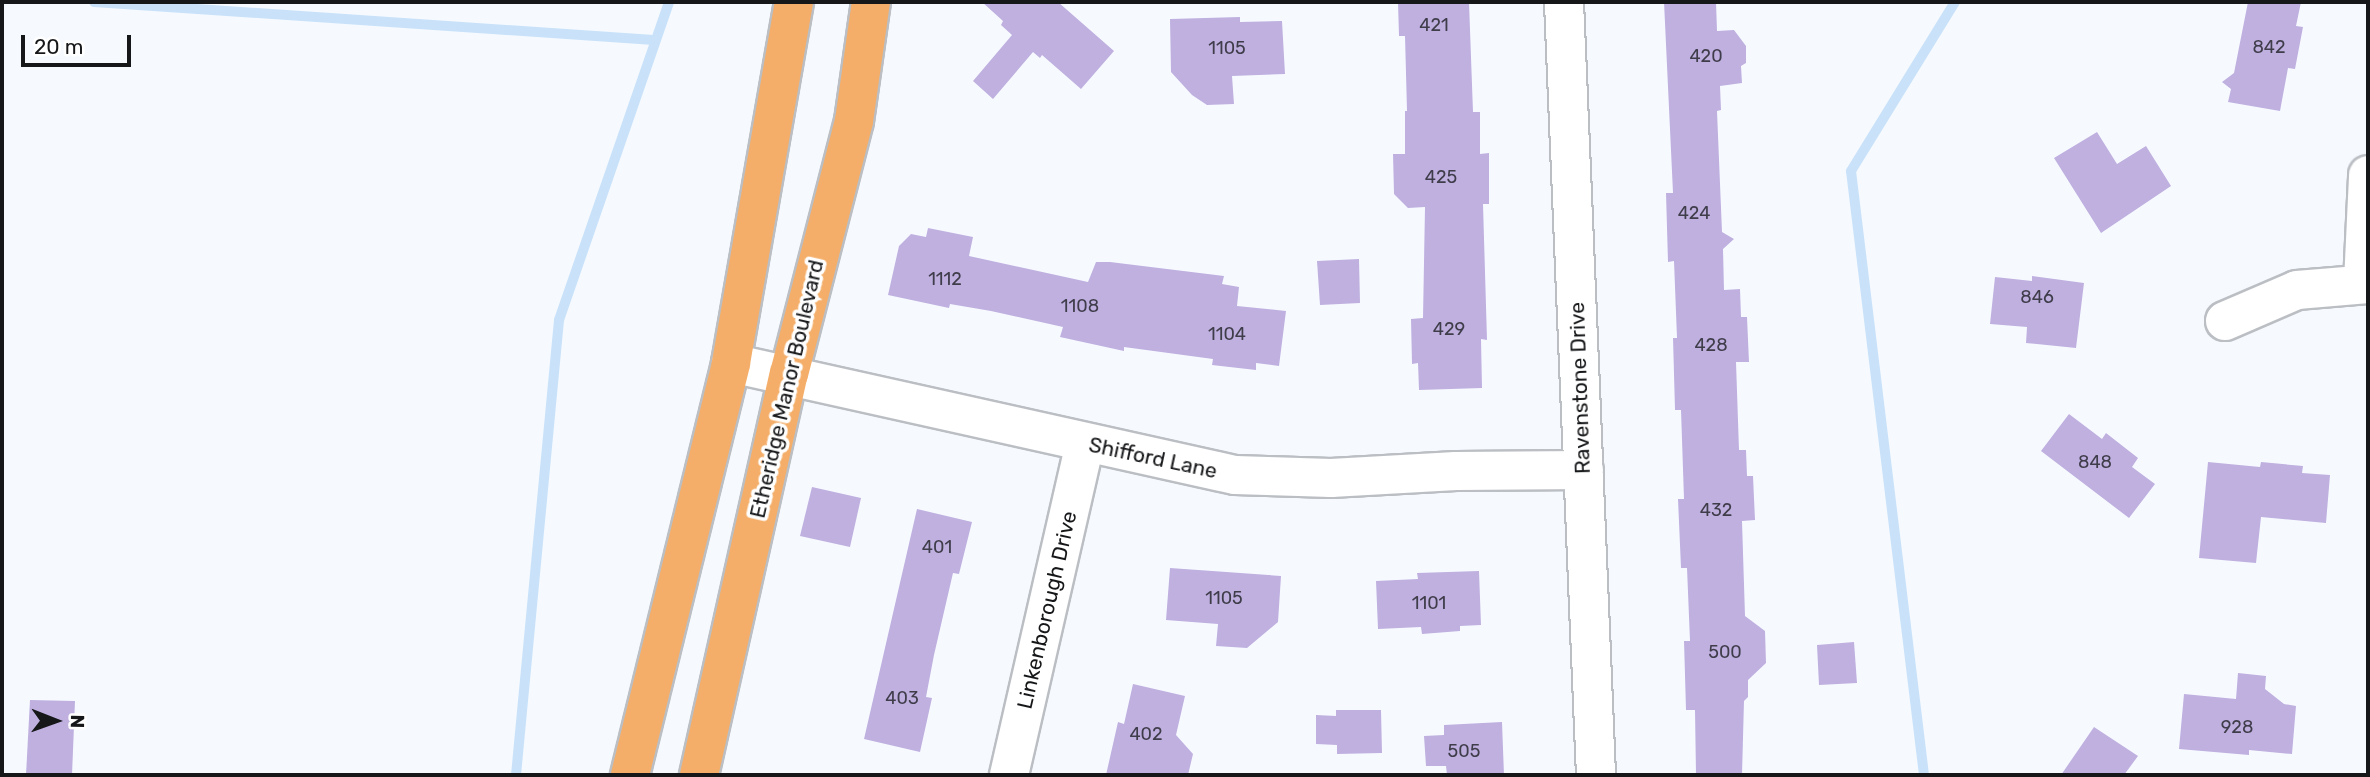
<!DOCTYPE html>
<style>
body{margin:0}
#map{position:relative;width:2370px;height:777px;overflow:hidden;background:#f6faff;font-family:Rubik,sans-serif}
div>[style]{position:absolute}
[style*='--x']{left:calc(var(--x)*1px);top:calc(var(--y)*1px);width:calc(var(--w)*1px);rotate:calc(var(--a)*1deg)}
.stream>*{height:10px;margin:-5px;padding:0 5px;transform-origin:5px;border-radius:5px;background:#c9e2f9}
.building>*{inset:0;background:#bfb0e0}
.roads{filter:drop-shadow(2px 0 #bbbfc4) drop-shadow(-2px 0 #bbbfc4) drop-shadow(0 2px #bbbfc4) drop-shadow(0 -2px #bbbfc4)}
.minor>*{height:38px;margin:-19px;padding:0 19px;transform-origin:19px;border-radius:19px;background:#fff}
.major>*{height:38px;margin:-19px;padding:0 19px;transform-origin:19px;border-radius:19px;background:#f4ae69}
span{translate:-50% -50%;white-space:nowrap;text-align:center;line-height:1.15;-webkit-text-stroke:7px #fff;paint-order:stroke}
.number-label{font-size:18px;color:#403d4b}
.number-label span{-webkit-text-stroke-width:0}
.street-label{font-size:21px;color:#161719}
.frame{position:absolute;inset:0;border:4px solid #161719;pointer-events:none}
.north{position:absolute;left:21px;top:686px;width:70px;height:70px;-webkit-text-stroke:5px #fff;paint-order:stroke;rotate:91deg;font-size:19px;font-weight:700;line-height:28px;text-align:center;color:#161719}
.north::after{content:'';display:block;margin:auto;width:24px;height:32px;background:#161719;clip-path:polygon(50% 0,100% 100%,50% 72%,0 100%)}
.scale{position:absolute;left:21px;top:35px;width:110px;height:32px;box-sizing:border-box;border:4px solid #161719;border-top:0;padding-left:9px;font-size:21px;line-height:24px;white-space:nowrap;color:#161719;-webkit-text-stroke:5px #fff;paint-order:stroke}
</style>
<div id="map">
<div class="stream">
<i style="--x:94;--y:2;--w:561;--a:3.88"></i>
<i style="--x:516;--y:775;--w:457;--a:-84.6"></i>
<i style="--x:559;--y:320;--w:336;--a:-70.9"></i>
<i style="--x:1924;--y:775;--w:608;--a:-96.89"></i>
<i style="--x:1851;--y:171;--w:198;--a:-58.4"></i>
</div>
<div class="building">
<i style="clip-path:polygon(982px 2px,1058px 2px,1114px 51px,1081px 89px,1042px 55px,1040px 58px,1033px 52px,993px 99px,973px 81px,1012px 35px,1001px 25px,1003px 21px)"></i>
<i style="clip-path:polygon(1398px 2px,1469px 2px,1473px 112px,1480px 112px,1480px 154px,1489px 153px,1489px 204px,1483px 204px,1487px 340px,1481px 339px,1482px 388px,1419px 390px,1418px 363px,1412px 364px,1411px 319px,1423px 318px,1425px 207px,1408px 208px,1394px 194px,1393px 154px,1405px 154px,1405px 111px,1407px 111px,1405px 36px,1399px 36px)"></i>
<i style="clip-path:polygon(1664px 2px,1716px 2px,1717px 31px,1734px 30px,1746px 46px,1746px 63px,1741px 66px,1742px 83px,1720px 86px,1721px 110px,1717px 111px,1722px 232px,1734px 239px,1723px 249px,1724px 290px,1740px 289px,1741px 317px,1747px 317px,1749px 362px,1736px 362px,1739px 450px,1746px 450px,1747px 476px,1753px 476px,1755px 520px,1742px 521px,1745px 616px,1765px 631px,1766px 663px,1748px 680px,1748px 697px,1744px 701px,1742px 775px,1696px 775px,1695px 710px,1686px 710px,1684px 641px,1690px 641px,1687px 568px,1681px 568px,1678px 499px,1684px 499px,1681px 410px,1675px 410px,1673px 338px,1677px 338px,1674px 261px,1668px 262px,1666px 193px,1673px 193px)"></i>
<i style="clip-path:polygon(2248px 2px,2301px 2px,2296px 26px,2303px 27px,2295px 69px,2288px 68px,2280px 111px,2228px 102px,2231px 89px,2222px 82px,2234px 73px)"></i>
<i style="clip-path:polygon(1240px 17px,1240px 22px,1282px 21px,1285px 74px,1232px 76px,1234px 104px,1207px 105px,1192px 95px,1171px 72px,1170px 19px)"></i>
<i style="clip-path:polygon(2097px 132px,2117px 164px,2146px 146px,2171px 186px,2101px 233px,2054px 158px)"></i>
<i style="clip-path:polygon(928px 228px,973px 237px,969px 256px,1088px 282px,1096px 262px,1110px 262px,1224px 276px,1222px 284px,1239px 287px,1237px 306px,1286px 311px,1279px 366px,1256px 363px,1256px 370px,1212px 365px,1213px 359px,1124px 347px,1124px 351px,1060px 337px,1063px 327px,991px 311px,950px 304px,949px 308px,888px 295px,899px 246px,911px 234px,926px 237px)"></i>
<i style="clip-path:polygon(1359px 259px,1360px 303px,1320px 305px,1317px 261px)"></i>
<i style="clip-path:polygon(2032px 276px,2084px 283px,2076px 348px,2026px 343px,2027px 327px,1990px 324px,1995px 277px,2032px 281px)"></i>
<i style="clip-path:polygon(2069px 414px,2102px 439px,2106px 433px,2138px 458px,2132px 467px,2155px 484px,2129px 518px,2041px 451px)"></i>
<i style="clip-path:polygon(2208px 462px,2260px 467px,2261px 462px,2303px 466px,2302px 473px,2330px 475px,2326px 523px,2261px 517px,2256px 563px,2199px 558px)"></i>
<i style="clip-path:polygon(812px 487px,861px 498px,850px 547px,800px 536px)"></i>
<i style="clip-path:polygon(917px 509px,972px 522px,959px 574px,953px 573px,934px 655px,926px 697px,932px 698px,920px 752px,864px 739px)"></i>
<i style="clip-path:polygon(1170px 568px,1281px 576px,1278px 622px,1247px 648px,1216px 646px,1218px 624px,1166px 620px)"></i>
<i style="clip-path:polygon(1479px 571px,1481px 625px,1460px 626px,1460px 631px,1422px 634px,1421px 627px,1378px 629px,1376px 581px,1418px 579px,1417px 573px)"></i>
<i style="clip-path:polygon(1854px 642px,1857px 683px,1819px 685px,1817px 645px)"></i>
<i style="clip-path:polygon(2238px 673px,2266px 676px,2265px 689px,2284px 704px,2296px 706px,2292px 754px,2249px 750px,2249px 755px,2179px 749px,2184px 694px,2236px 699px)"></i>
<i style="clip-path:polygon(1133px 684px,1185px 696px,1176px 735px,1193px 754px,1188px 775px,1106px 775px,1118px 722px,1124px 724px)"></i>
<i style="clip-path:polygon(30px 700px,75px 701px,72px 775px,26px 775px)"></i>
<i style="clip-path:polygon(1336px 710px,1381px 710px,1382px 753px,1337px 754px,1337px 745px,1316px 744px,1316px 715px,1336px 716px)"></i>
<i style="clip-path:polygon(1502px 722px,1504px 775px,1447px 775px,1446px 766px,1426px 766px,1424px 736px,1444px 735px,1444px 725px)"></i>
<i style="clip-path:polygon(2094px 727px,2138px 756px,2124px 775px,2061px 775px)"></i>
</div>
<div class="roads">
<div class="minor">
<i style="--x:1564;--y:2;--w:774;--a:87.63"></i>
<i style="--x:2363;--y:283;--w:108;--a:-87.3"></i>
<i style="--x:2225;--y:321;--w:78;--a:-23.3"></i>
<i style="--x:2297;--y:290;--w:71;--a:-4.8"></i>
<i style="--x:731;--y:363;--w:516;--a:12.53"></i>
<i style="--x:1235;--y:475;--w:96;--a:1.8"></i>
<i style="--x:1331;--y:478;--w:125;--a:-3.2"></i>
<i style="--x:1456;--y:471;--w:128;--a:-0.4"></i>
<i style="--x:1009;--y:775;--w:340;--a:-77.1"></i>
</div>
<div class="major">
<i style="--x:630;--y:775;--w:424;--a:-76.2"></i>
<i style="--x:731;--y:363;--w:366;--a:-80.1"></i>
<i style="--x:699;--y:775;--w:411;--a:-77.4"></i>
<i style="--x:789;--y:374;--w:261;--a:-75.6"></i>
<i style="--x:854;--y:121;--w:120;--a:-81.9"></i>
</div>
</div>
<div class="number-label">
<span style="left:1434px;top:25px">421</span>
<span style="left:2269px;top:47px">842</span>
<span style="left:1227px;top:48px">1105</span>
<span style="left:1706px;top:56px">420</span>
<span style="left:1441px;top:177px">425</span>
<span style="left:1694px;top:213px">424</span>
<span style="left:945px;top:279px">1112</span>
<span style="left:2037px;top:297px">846</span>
<span style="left:1080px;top:306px">1108</span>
<span style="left:1449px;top:329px">429</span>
<span style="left:1227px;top:334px">1104</span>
<span style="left:1711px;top:345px">428</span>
<span style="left:2095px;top:462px">848</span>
<span style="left:1716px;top:510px">432</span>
<span style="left:937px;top:547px">401</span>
<span style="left:1224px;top:598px">1105</span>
<span style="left:1429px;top:603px">1101</span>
<span style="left:1725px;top:652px">500</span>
<span style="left:902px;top:698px">403</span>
<span style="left:2237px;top:727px">928</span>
<span style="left:1146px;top:734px">402</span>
<span style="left:1464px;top:751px">505</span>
</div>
<div class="street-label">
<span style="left:1580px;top:388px;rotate:-92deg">Ravenstone Drive</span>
<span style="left:787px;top:389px;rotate:-77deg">Etheridge Manor Boulevard</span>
<span style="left:1153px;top:458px;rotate:12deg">Shifford Lane</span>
<span style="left:1047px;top:610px;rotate:-77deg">Linkenborough Drive</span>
</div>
<div class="frame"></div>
<div class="north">N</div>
<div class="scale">20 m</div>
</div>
